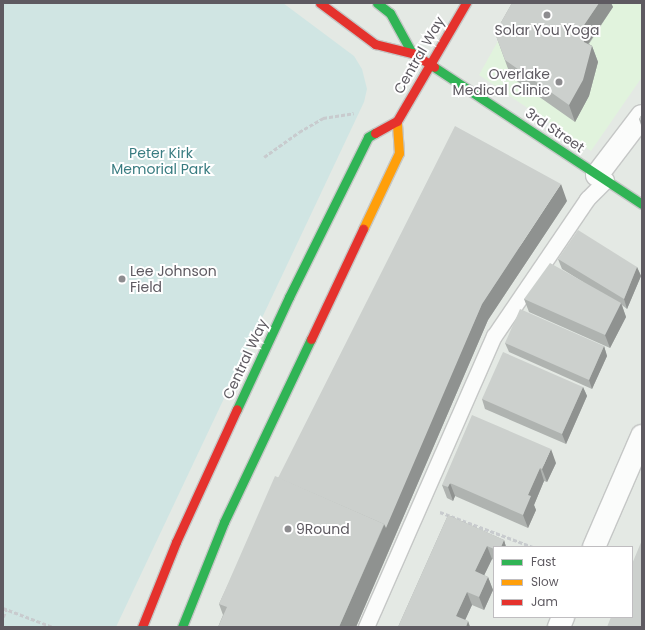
<!DOCTYPE html>
<style>
body{margin:0}
#map{position:relative;width:645px;height:630px;overflow:hidden;background:#e4e9e4;font-family:Poppins,sans-serif}
div>[style]{position:absolute}
[style*='--x']{left:calc(var(--x)*1px);top:calc(var(--y)*1px);width:calc(var(--w)*1px);rotate:calc(var(--a)*1deg)}
.commercial>*{inset:0;background:#e1f3dd}
.green>*{inset:0;background:#d0e5e3}
.path>*{height:2.5px;margin-top:-1.25px;transform-origin:0;background:repeating-linear-gradient(90deg,#c8cbce 0 4px,transparent 0 6px)}
.roads{filter:drop-shadow(1px 0 #c5c7c6) drop-shadow(-1px 0 #c5c7c6) drop-shadow(0 1px #c5c7c6) drop-shadow(0 -1px #c5c7c6)}
.lane>*{height:15px;margin:-7.5px;padding:0 7.5px;transform-origin:7.5px;border-radius:7.5px;background:#fbfcfb}
.street>*{height:22px;margin:-11px;padding:0 11px;transform-origin:11px;border-radius:11px;background:#fbfcfb}
.fast>*{height:9px;margin:-4.5px;padding:0 4.5px;transform-origin:4.5px;border-radius:4.5px;background:#30b455}
.slow>*{height:9px;margin:-4.5px;padding:0 4.5px;transform-origin:4.5px;border-radius:4.5px;background:#ff9f0a}
.jam>*{height:9px;margin:-4.5px;padding:0 4.5px;transform-origin:4.5px;border-radius:4.5px;background:#e5322d}
.wall>*{inset:0;background:#afb3b0}
.shaded-wall>*{inset:0;background:#8f9290}
.building>*{inset:0;background:#ccd0cd}
.dots>*{width:11px;height:11px;translate:-50% -50%;box-sizing:border-box;border:2px solid #fff;border-radius:50%}
span{translate:-50% -50%;white-space:nowrap;text-align:center;line-height:1.15;-webkit-text-stroke:4px #fff;paint-order:stroke}
.poi-label{font-size:14px;color:#5e5a61}
.right{translate:-100% -50%;text-align:right}
.left{translate:0 -50%;text-align:left}
.street-label{font-size:14px;color:#5e5a61}
.park-label{font-size:14px;color:#397c81}
.frame{position:absolute;inset:0;border:4px solid #5e5a61;pointer-events:none}
.legend{position:absolute;left:493px;top:546px;width:140px;height:72px;box-sizing:border-box;background:#fff;border:1px solid #bfbdc0;margin:0;padding:5px 7px;list-style:none;font-size:12px;color:#5e5a61}
.legend li{display:flex;align-items:center;gap:8px;height:20px}
.legend b{width:20px;border:1px solid #bfbdc0}
</style>
<div id="map">
<div class="commercial">
<i style="clip-path:polygon(519px 3px,642px 3px,642px 77px,591px 151px,479px 75px)"></i>
</div>
<div class="green">
<i style="clip-path:polygon(3px 3px,283px 3px,354px 56px,362px 69px,367px 89px,364px 102px,116px 627px,3px 627px)"></i>
</div>
<div class="path">
<i style="--x:264;--y:157;--w:43;--a:-35.5"></i>
<i style="--x:299;--y:132;--w:28;--a:-30"></i>
<i style="--x:323;--y:118;--w:31;--a:-9"></i>
<i style="--x:440;--y:512;--w:99;--a:20.6"></i>
<i style="--x:3;--y:608;--w:53;--a:20.8"></i>
<i style="--x:3;--y:617;--w:8;--a:-67"></i>
</div>
<div class="roads">
<div class="lane">
<i style="--x:366;--y:627;--w:318;--a:-66.3"></i>
<i style="--x:494;--y:336;--w:166;--a:-55.8"></i>
<i style="--x:587;--y:199;--w:27;--a:-45"></i>
</div>
<div class="street">
<i style="--x:597;--y:175;--w:74;--a:-52.7"></i>
<i style="--x:594;--y:547;--w:121;--a:-66.6"></i>
<i style="--x:559;--y:627;--w:11;--a:-68"></i>
</div>
<div class="fast">
<i style="--x:377;--y:3;--w:16;--a:38"></i>
<i style="--x:390;--y:13;--w:46;--a:61.2"></i>
<i style="--x:434;--y:67;--w:249;--a:33.4"></i>
<i style="--x:237;--y:409;--w:123;--a:-65.1"></i>
<i style="--x:289;--y:297;--w:178;--a:-63.7"></i>
<i style="--x:368;--y:137;--w:8;--a:-30"></i>
<i style="--x:182;--y:627;--w:113;--a:-68.2"></i>
<i style="--x:224;--y:522;--w:203;--a:-64.6"></i>
</div>
<div class="slow">
<i style="--x:363;--y:229;--w:84;--a:-64.7"></i>
<i style="--x:399;--y:153;--w:32;--a:-94"></i>
</div>
<div class="jam">
<i style="--x:320;--y:3;--w:69;--a:36.7"></i>
<i style="--x:375;--y:44;--w:38;--a:14"></i>
<i style="--x:412;--y:53;--w:26;--a:32"></i>
<i style="--x:375;--y:133;--w:25;--a:-29"></i>
<i style="--x:397;--y:121;--w:137;--a:-59.7"></i>
<i style="--x:311;--y:339;--w:122;--a:-64.7"></i>
<i style="--x:142;--y:627;--w:92;--a:-68.2"></i>
<i style="--x:176;--y:542;--w:146;--a:-65.4"></i>
</div>
</div>
<div class="wall">
<i style="clip-path:polygon(512px 3px,611px 3px,613px 7px,589px 44px,592px 46px,598px 62px,589px 96px,575px 122px,511px 77px,495px 33px)"></i>
<i style="clip-path:polygon(642px 114px,642px 128px,639px 119px)"></i>
<i style="clip-path:polygon(567px 201px,488px 320px,356px 627px,218px 627px,223px 615px,219px 604px,278px 478px)"></i>
<i style="clip-path:polygon(558px 259px,637px 267px,641px 276px,627px 309px,622px 305px,626px 317px,610px 348px,529px 312px,524px 299px,583px 282px,562px 269px)"></i>
<i style="clip-path:polygon(505px 343px,604px 346px,607px 356px,592px 389px,509px 352px)"></i>
<i style="clip-path:polygon(583px 387px,587px 396px,566px 444px,485px 409px,482px 399px)"></i>
<i style="clip-path:polygon(556px 463px,547px 482px,544px 481px,534px 505px,536px 510px,528px 528px,455px 496px,453px 501px,447px 498px,442px 485px)"></i>
<i style="clip-path:polygon(448px 515px,504px 540px,506px 547px,494px 547px,494px 560px,492px 559px,484px 575px,488px 577px,493px 590px,484px 610px,472px 605px,465px 620px,468px 621px,470px 627px,398px 627px)"></i>
</div>
<div class="shaded-wall">
<i style="clip-path:polygon(599px 3px,611px 3px,613px 7px,588px 44px,592px 46px,598px 62px,589px 96px,575px 122px,569px 105px,584px 42px,582px 28px)"></i>
<i style="clip-path:polygon(561px 184px,567px 201px,488px 320px,356px 627px,339px 627px,482px 304px)"></i>
<i style="clip-path:polygon(637px 267px,641px 276px,627px 309px,624px 299px)"></i>
<i style="clip-path:polygon(621px 303px,626px 317px,610px 348px,605px 335px)"></i>
<i style="clip-path:polygon(604px 346px,607px 356px,592px 389px,589px 380px)"></i>
<i style="clip-path:polygon(583px 387px,587px 396px,566px 444px,562px 434px)"></i>
<i style="clip-path:polygon(551px 449px,556px 463px,547px 482px,542px 469px)"></i>
<i style="clip-path:polygon(540px 468px,544px 481px,534px 505px,536px 510px,528px 528px,523px 515px,528px 495px)"></i>
<i style="clip-path:polygon(450px 483px,455px 496px,453px 501px,448px 487px)"></i>
<i style="clip-path:polygon(504px 540px,506px 547px,501px 547px)"></i>
<i style="clip-path:polygon(487px 546px,492px 559px,480px 584px,475px 571px)"></i>
<i style="clip-path:polygon(488px 577px,493px 590px,484px 610px,479px 597px)"></i>
<i style="clip-path:polygon(467px 592px,472px 605px,462px 627px,456px 616px)"></i>
<i style="clip-path:polygon(468px 621px,470px 627px,466px 627px)"></i>
</div>
<div class="building">
<i style="clip-path:polygon(512px 3px,599px 3px,582px 28px,584px 42px,592px 46px,583px 80px,569px 105px,505px 60px,495px 33px)"></i>
<i style="clip-path:polygon(642px 114px,642px 121px,639px 119px)"></i>
<i style="clip-path:polygon(455px 126px,561px 184px,482px 304px,386px 528px,384px 524px,278px 478px)"></i>
<i style="clip-path:polygon(578px 230px,637px 267px,624px 299px,558px 259px)"></i>
<i style="clip-path:polygon(550px 263px,621px 303px,605px 335px,524px 299px)"></i>
<i style="clip-path:polygon(520px 309px,604px 346px,589px 380px,505px 343px)"></i>
<i style="clip-path:polygon(503px 352px,583px 387px,562px 434px,482px 399px)"></i>
<i style="clip-path:polygon(472px 415px,551px 449px,542px 469px,540px 468px,528px 495px,531px 496px,523px 515px,450px 483px,448px 487px,442px 485px)"></i>
<i style="clip-path:polygon(275px 476px,384px 524px,339px 627px,218px 627px,227px 607px,219px 604px)"></i>
<i style="clip-path:polygon(448px 515px,504px 540px,501px 547px,494px 547px,494px 549px,487px 546px,475px 571px,488px 577px,479px 597px,467px 592px,456px 616px,468px 621px,466px 627px,398px 627px)"></i>
<i style="clip-path:polygon(642px 540px,642px 627px,607px 627px,611px 617px,632px 617px,632px 564px)"></i>
</div>
<div class="dots">
<i style="left:547px;top:15px;background:#8d8c8f"></i>
<i style="left:559px;top:82px;background:#8d8c8f"></i>
<i style="left:122px;top:279px;background:#8d8c8f"></i>
<i style="left:288px;top:529px;background:#8d8c8f"></i>
</div>
<div class="poi-label">
<span style="left:547px;top:30px">Solar You Yoga</span>
<span class="right" style="left:550px;top:82px">Overlake<br>Medical Clinic</span>
<span class="left" style="left:130px;top:279px">Lee Johnson<br>Field</span>
<span class="left" style="left:296px;top:529px">9Round</span>
</div>
<div class="street-label">
<span style="left:419px;top:55px;rotate:-60deg">Central Way</span>
<span style="left:555px;top:130px;rotate:34deg">3rd Street</span>
<span style="left:245px;top:359px;rotate:-65deg">Central Way</span>
</div>
<div class="park-label">
<span style="left:161px;top:161px">Peter Kirk<br>Memorial Park</span>
</div>
<div class="frame"></div>
<ul class="legend">
<li><b style="height:5px;background:#30b455"></b>Fast</li>
<li><b style="height:5px;background:#ff9f0a"></b>Slow</li>
<li><b style="height:5px;background:#e5322d"></b>Jam</li>
</ul>
</div>
